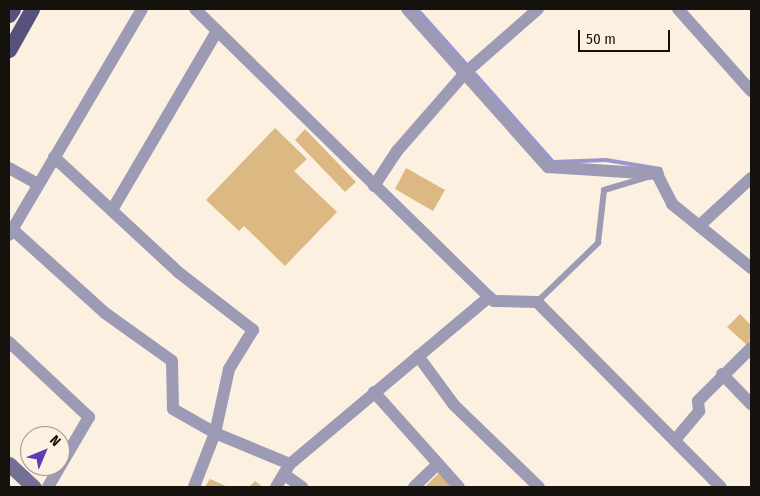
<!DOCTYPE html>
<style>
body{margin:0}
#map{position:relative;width:760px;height:496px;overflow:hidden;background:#fcf1e0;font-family:"Fira Sans Condensed",sans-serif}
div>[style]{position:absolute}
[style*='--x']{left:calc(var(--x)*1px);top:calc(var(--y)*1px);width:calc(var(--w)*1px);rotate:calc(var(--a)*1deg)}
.stream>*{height:4px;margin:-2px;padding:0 2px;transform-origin:2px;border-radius:2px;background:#9c96ce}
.building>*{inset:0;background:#dcb882}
.lane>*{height:6px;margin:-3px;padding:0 3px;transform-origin:3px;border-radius:3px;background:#9c9ab4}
.street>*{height:12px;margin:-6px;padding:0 6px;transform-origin:6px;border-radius:6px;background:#9c9ab4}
.secondary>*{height:15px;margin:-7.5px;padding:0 7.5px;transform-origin:7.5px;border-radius:7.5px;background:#737094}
.primary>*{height:15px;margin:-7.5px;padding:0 7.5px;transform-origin:7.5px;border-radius:7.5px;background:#57527d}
span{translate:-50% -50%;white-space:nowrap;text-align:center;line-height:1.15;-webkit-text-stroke:4.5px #fcf1e0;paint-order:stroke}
.frame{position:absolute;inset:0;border:10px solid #15110c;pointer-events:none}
.north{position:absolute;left:20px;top:426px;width:50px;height:50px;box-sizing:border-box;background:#fcf1e0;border:1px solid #a0978b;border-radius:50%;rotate:45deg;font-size:14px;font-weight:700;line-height:20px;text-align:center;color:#15110c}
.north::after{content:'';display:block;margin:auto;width:18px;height:22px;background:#5b3db5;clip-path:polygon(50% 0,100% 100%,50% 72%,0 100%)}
.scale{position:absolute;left:578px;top:30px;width:92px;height:22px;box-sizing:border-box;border:2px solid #15110c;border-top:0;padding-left:6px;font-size:15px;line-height:18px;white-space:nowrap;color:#15110c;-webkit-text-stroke:4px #fcf1e0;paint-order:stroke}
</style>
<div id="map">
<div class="stream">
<i style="--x:417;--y:9;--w:74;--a:48.3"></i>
<i style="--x:475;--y:74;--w:118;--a:48.4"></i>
<i style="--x:553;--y:162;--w:53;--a:-2.2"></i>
<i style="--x:606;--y:160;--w:55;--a:9.5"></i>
<i style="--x:660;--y:169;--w:4;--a:63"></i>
</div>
<div class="building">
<i style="clip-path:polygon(275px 128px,307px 159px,294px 171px,337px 212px,285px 266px,244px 226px,239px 231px,206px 200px)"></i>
<i style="clip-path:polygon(305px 129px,356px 182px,345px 192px,295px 140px)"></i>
<i style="clip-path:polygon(406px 168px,445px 190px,433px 211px,395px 189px)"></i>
<i style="clip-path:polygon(740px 314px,751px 325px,749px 347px,727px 327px)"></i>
<i style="clip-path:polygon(439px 473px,452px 487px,425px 487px)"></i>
<i style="clip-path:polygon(210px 479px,228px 487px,205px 487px)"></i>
<i style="clip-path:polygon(255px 481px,263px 487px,249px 487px)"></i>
</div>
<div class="lane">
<i style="--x:537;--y:302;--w:85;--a:-44"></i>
<i style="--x:598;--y:243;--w:53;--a:-83.5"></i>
<i style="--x:604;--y:190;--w:46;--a:-16.5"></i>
</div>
<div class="street">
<i style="--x:195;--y:9;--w:412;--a:44.4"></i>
<i style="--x:489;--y:297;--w:6;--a:39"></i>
<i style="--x:494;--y:301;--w:43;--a:1.3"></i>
<i style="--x:537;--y:302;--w:261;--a:45.2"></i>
<i style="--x:407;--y:9;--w:212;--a:48.3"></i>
<i style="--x:548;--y:167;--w:109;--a:3.7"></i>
<i style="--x:657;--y:174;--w:34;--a:63"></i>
<i style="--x:672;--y:204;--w:102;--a:39"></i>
<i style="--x:678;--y:9;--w:110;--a:48.3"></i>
<i style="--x:54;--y:157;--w:169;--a:42.8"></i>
<i style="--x:178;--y:272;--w:95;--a:37.7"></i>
<i style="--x:253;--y:330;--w:46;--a:121.6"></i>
<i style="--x:229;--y:369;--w:66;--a:102.3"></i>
<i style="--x:215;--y:433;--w:58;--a:111.3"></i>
<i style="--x:9;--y:168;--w:33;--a:29"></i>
<i style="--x:374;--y:186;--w:42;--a:-56.7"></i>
<i style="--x:397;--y:151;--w:103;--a:-48.9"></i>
<i style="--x:465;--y:73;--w:97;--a:-41.2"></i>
<i style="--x:112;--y:210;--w:208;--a:-59.6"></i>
<i style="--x:699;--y:226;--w:71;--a:-42.7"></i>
<i style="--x:12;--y:229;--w:125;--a:42.1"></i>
<i style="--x:105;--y:313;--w:82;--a:35.6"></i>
<i style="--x:172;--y:361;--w:48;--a:88.8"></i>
<i style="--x:173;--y:409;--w:48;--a:29.7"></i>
<i style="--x:215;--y:433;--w:81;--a:22.5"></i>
<i style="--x:9;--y:235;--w:262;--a:-59.5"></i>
<i style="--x:9;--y:342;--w:110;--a:43.2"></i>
<i style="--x:89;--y:417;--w:81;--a:120.4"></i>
<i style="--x:418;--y:356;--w:61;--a:53.7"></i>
<i style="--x:454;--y:405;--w:118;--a:44"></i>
<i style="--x:722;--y:374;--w:42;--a:46"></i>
<i style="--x:374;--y:392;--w:127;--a:48.2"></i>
<i style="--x:675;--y:440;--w:38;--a:-50"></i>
<i style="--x:699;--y:411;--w:10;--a:-96"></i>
<i style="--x:698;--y:401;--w:75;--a:-45"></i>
<i style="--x:285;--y:475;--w:21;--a:35"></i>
<i style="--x:276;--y:487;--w:27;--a:-59"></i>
<i style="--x:290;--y:464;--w:260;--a:-40"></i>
<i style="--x:414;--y:487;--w:32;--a:-44"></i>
</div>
<div class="secondary">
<i style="--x:9;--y:464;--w:34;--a:43"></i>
</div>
<div class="primary">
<i style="--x:9;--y:15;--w:7;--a:-56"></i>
<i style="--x:9;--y:50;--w:47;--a:-60.7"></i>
</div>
<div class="frame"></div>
<div class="north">N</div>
<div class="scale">50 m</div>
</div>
